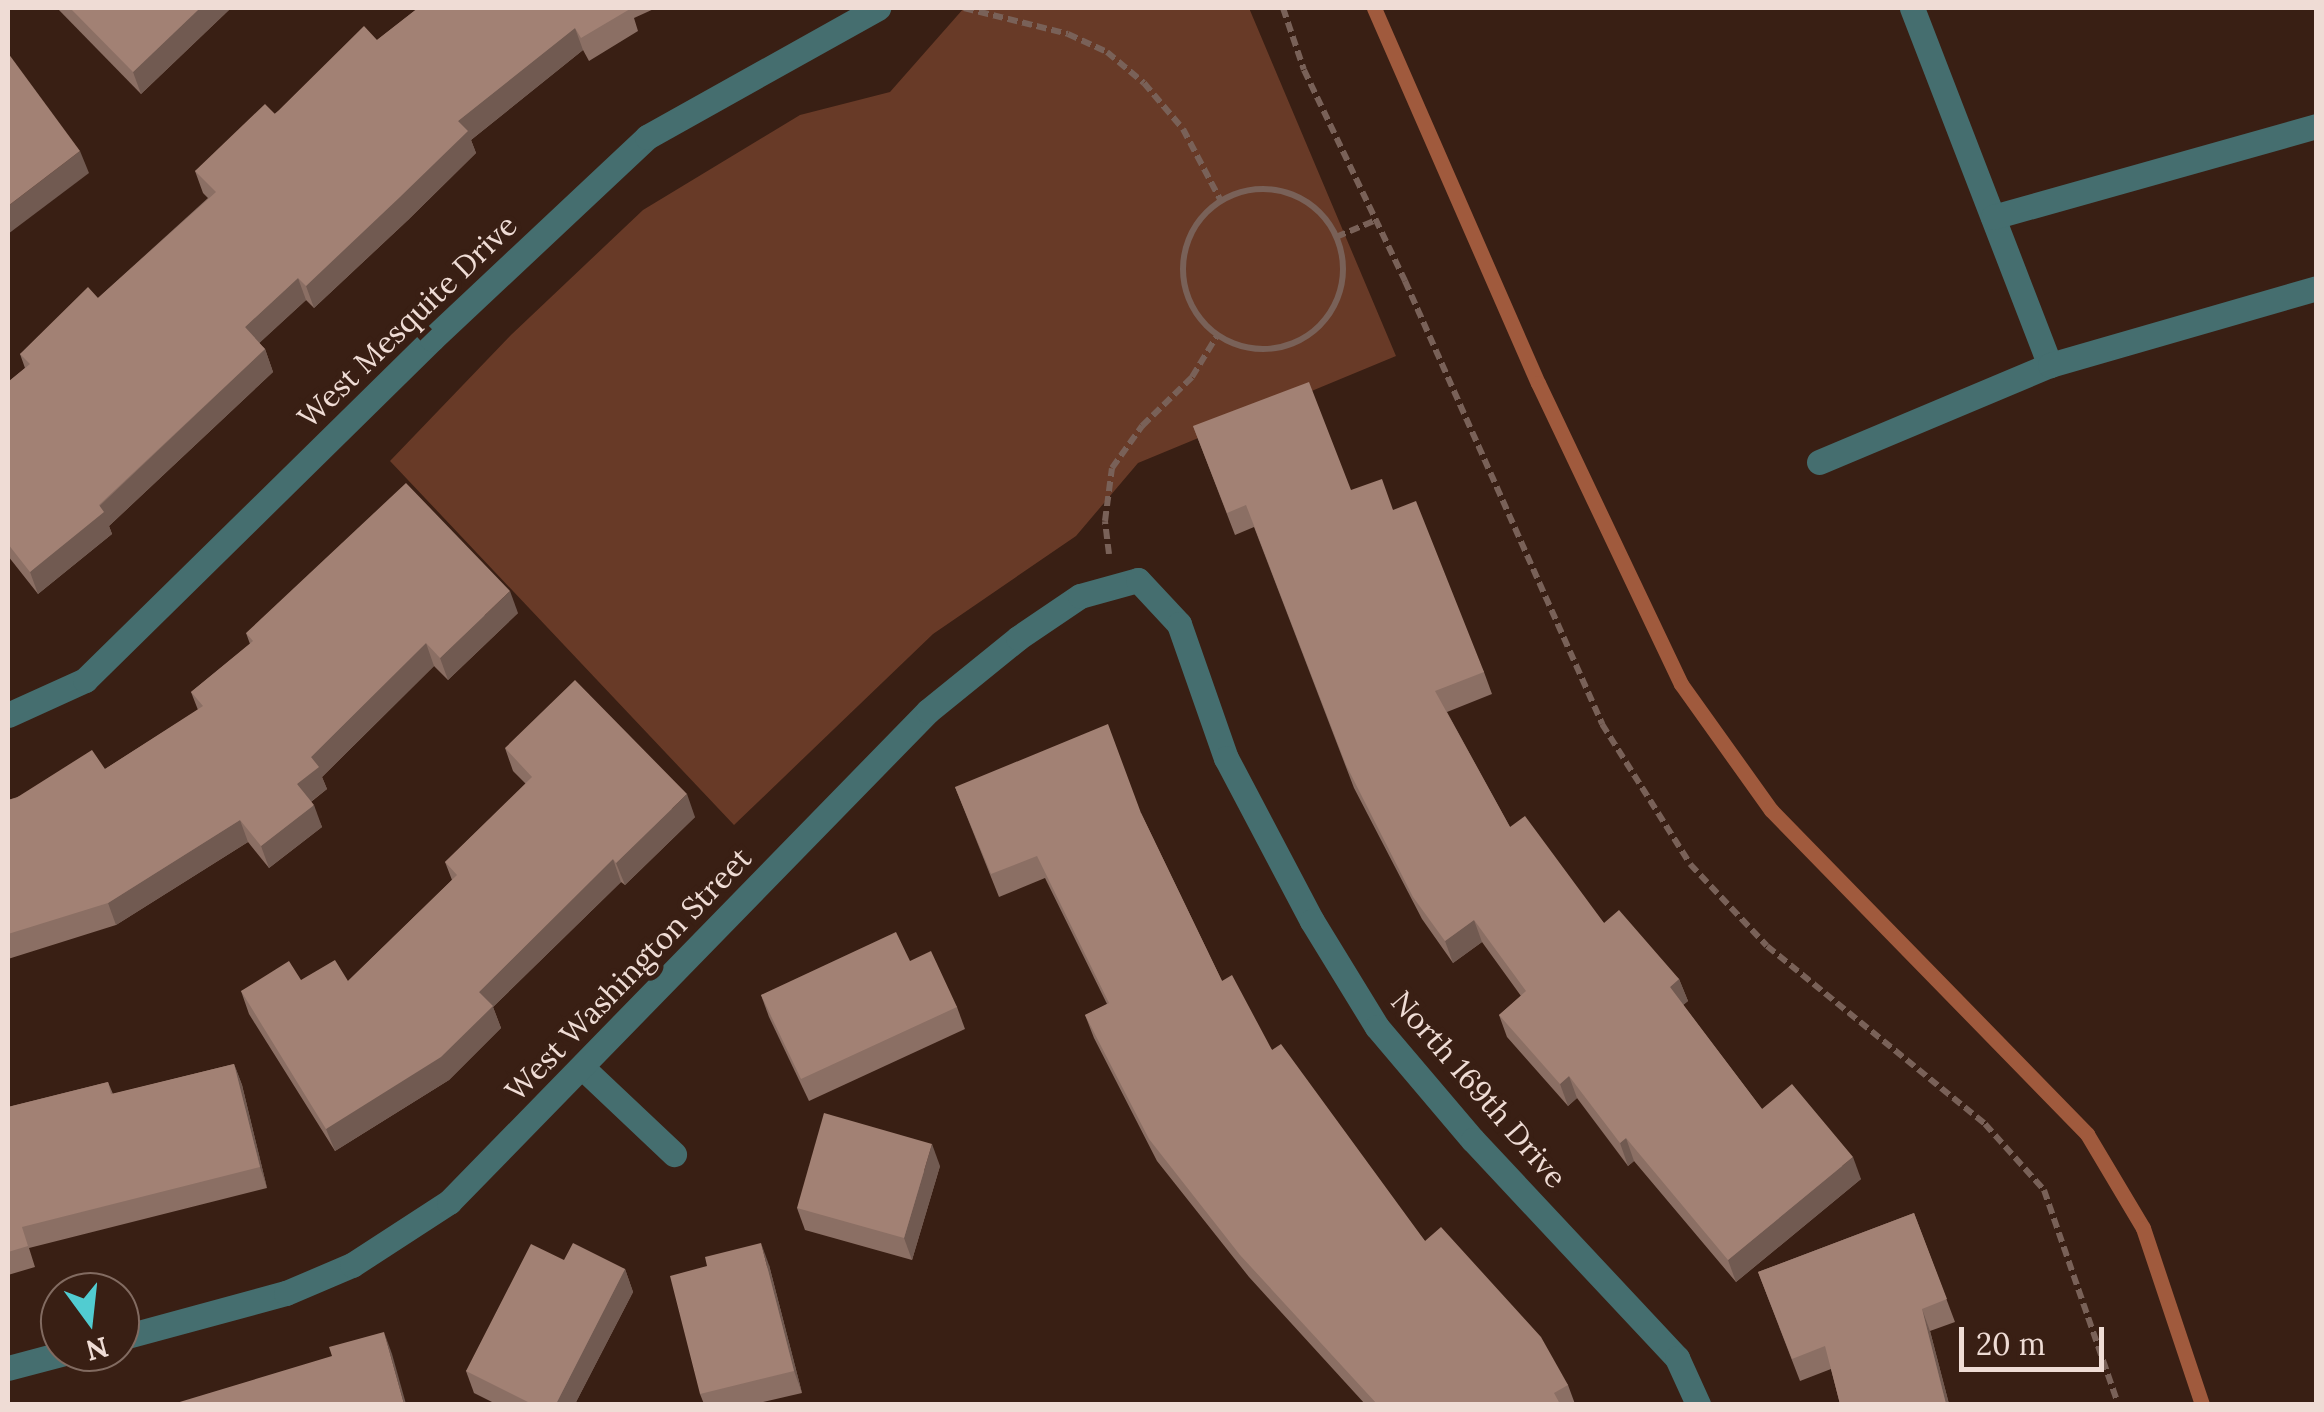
<!DOCTYPE html>
<style>
body{margin:0}
#map{position:relative;width:2324px;height:1412px;overflow:hidden;background:#391f14;font-family:Lora,serif}
div>[style]{position:absolute}
[style*='--x']{left:calc(var(--x)*1px);top:calc(var(--y)*1px);width:calc(var(--w)*1px);rotate:calc(var(--a)*1deg)}
.green>*{inset:0;background:#683a27}
.stream>*{height:15px;margin:-7.5px;padding:0 7.5px;transform-origin:7.5px;border-radius:7.5px;background:#a05a3d}
.path>*{height:6px;margin-top:-3px;transform-origin:0;background:repeating-linear-gradient(90deg,#796158 0 10px,transparent 0 15px)}
.path>.ring{margin:-3px;padding:0;box-sizing:content-box;background:none;border:6px solid #796158;border-radius:50%}
.minor>*{height:25px;margin:-12.5px;padding:0 12.5px;transform-origin:12.5px;border-radius:12.5px;background:#456e6f}
.wall>*{inset:0;background:#8b6f64}
.shaded-wall>*{inset:0;background:#715a51}
.building>*{inset:0;background:#a28174}
span{translate:-50% -50%;white-space:nowrap;text-align:center;line-height:1.15;-webkit-text-stroke:10px #391f14;paint-order:stroke}
.street-label{font-size:30px;color:#efdcd5}
.frame{position:absolute;inset:0;border:10px solid #efdcd5;pointer-events:none}
.north{position:absolute;left:40px;top:1272px;width:100px;height:100px;box-sizing:border-box;background:#391f14;border:2px solid #826b61;border-radius:50%;rotate:165deg;font-size:28px;font-weight:700;line-height:40px;text-align:center;color:#efdcd5}
.north::after{content:'';display:block;margin:auto;width:35px;height:45px;background:#51ccd1;clip-path:polygon(50% 0,100% 100%,50% 72%,0 100%)}
.scale{position:absolute;left:1959px;top:1327px;width:145px;height:45px;box-sizing:border-box;border:5px solid #efdcd5;border-top:0;padding-left:12px;font-size:30px;line-height:35px;white-space:nowrap;color:#efdcd5;-webkit-text-stroke:8px #391f14;paint-order:stroke}
</style>
<div id="map">
<div class="green">
<i style="clip-path:polygon(964px 8px,1249px 8px,1396px 356px,1138px 463px,1076px 536px,933px 634px,734px 825px,390px 461px,511px 335px,643px 210px,800px 115px,890px 92px)"></i>
</div>
<div class="stream">
<i style="--x:1374;--y:8;--w:409;--a:66.4"></i>
<i style="--x:1538;--y:383;--w:333;--a:64.6"></i>
<i style="--x:1681;--y:684;--w:155;--a:54.5"></i>
<i style="--x:1771;--y:810;--w:453;--a:45.7"></i>
<i style="--x:2087;--y:1134;--w:109;--a:59.2"></i>
<i style="--x:2143;--y:1228;--w:186;--a:71.5"></i>
</div>
<div class="path">
<i style="--x:964;--y:8;--w:107;--a:14"></i>
<i style="--x:1068;--y:34;--w:43;--a:24.8"></i>
<i style="--x:1107;--y:52;--w:48;--a:40"></i>
<i style="--x:1144;--y:83;--w:60;--a:49.7"></i>
<i style="--x:1183;--y:129;--w:81;--a:62.2"></i>
<i style="--x:1283;--y:8;--w:65;--a:71.3"></i>
<i style="--x:1304;--y:70;--w:234;--a:64.4"></i>
<i style="--x:1405;--y:281;--w:485;--a:66"></i>
<i style="--x:1602;--y:724;--w:165;--a:57.8"></i>
<i style="--x:1690;--y:864;--w:112;--a:46.8"></i>
<i style="--x:1767;--y:946;--w:281;--a:39.2"></i>
<i style="--x:1985;--y:1124;--w:89;--a:48.2"></i>
<i style="--x:2044;--y:1190;--w:226;--a:70.9"></i>
<i class="ring" style="left:1183px;top:189px;width:154px;height:154px"></i>
<i style="--x:1336;--y:237;--w:43;--a:-23"></i>
<i style="--x:1109;--y:554;--w:33;--a:-97"></i>
<i style="--x:1105;--y:521;--w:53;--a:-82.5"></i>
<i style="--x:1112;--y:468;--w:52;--a:-54.5"></i>
<i style="--x:1142;--y:426;--w:70;--a:-44.4"></i>
<i style="--x:1192;--y:377;--w:50;--a:-58.8"></i>
</div>
<div class="minor">
<i style="--x:1912;--y:8;--w:383;--a:68.9"></i>
<i style="--x:1993;--y:217;--w:336;--a:-15.7"></i>
<i style="--x:1819;--y:462;--w:251;--a:-22.8"></i>
<i style="--x:2050;--y:365;--w:277;--a:-16.1"></i>
<i style="--x:8;--y:715;--w:85;--a:-24.4"></i>
<i style="--x:85;--y:680;--w:487;--a:-44.5"></i>
<i style="--x:432;--y:339;--w:295;--a:-43.2"></i>
<i style="--x:647;--y:137;--w:265;--a:-29.2"></i>
<i style="--x:584;--y:1069;--w:124;--a:43.4"></i>
<i style="--x:120;--y:1338;--w:172;--a:-15.2"></i>
<i style="--x:286;--y:1293;--w:72;--a:-23"></i>
<i style="--x:352;--y:1265;--w:116;--a:-33"></i>
<i style="--x:449;--y:1202;--w:686;--a:-45.71"></i>
<i style="--x:928;--y:711;--w:116;--a:-39"></i>
<i style="--x:1018;--y:638;--w:75;--a:-34.1"></i>
<i style="--x:1080;--y:596;--w:60;--a:-15.4"></i>
<i style="--x:1138;--y:580;--w:60;--a:47"></i>
<i style="--x:1179;--y:624;--w:142;--a:70.7"></i>
<i style="--x:1226;--y:758;--w:184;--a:62.2"></i>
<i style="--x:1312;--y:921;--w:124;--a:58.5"></i>
<i style="--x:1377;--y:1027;--w:148;--a:49.7"></i>
<i style="--x:1473;--y:1140;--w:299;--a:46.9"></i>
<i style="--x:1677;--y:1358;--w:51;--a:65.5"></i>
<i style="--x:8;--y:1368;--w:62;--a:-14.9"></i>
</div>
<div class="wall">
<i style="clip-path:polygon(57px 8px,231px 8px,141px 94px)"></i>
<i style="clip-path:polygon(418px 8px,656px 8px,634px 18px,638px 31px,589px 61px,583px 50px,471px 140px,476px 153px,408px 220px,314px 308px,306px 300px,259px 343px,265px 349px,273px 372px,109px 526px,112px 534px,38px 594px,8px 556px,8px 382px,25px 368px,20px 354px,98px 298px,208px 198px,203px 193px,195px 171px,377px 40px)"></i>
<i style="clip-path:polygon(1193px 426px,1351px 490px,1393px 510px,1484px 672px,1492px 694px,1447px 712px,1510px 827px,1604px 923px,1679px 979px,1688px 1001px,1683px 1005px,1762px 1109px,1861px 1179px,1736px 1282px,1634px 1161px,1628px 1166px,1577px 1098px,1568px 1106px,1507px 1037px,1499px 1015px,1521px 996px,1482px 942px,1453px 963px,1422px 919px,1354px 788px,1254px 527px,1235px 535px)"></i>
<i style="clip-path:polygon(518px 613px,448px 680px,434px 666px,322px 777px,327px 789px,311px 802px,322px 827px,269px 868px,248px 842px,116px 925px,8px 959px,8px 800px,105px 769px,198px 710px,191px 692px,250px 644px,246px 633px)"></i>
<i style="clip-path:polygon(505px 748px,695px 817px,625px 885px,621px 882px,493px 1007px,501px 1028px,449px 1080px,335px 1151px,249px 1014px,241px 991px,301px 980px,348px 981px,452px 880px,445px 862px,526px 784px,513px 771px)"></i>
<i style="clip-path:polygon(955px 787px,1141px 813px,1222px 981px,1272px 1050px,1425px 1241px,1568px 1385px,1575px 1404px,1365px 1404px,1249px 1277px,1157px 1161px,1094px 1038px,1085px 1015px,1107px 1004px,1045px 878px,999px 897px)"></i>
<i style="clip-path:polygon(910px 961px,957px 1007px,965px 1029px,809px 1101px,769px 1017px,761px 995px)"></i>
<i style="clip-path:polygon(234px 1064px,242px 1085px,267px 1188px,29px 1248px,35px 1267px,8px 1275px,8px 1107px,108px 1082px,113px 1094px)"></i>
<i style="clip-path:polygon(940px 1166px,912px 1260px,805px 1230px,797px 1208px)"></i>
<i style="clip-path:polygon(1914px 1213px,1955px 1322px,1930px 1331px,1949px 1404px,1840px 1404px,1831px 1369px,1800px 1381px,1758px 1272px)"></i>
<i style="clip-path:polygon(564px 1260px,625px 1269px,633px 1292px,575px 1404px,496px 1404px,474px 1393px,466px 1371px)"></i>
<i style="clip-path:polygon(769px 1265px,802px 1393px,755px 1404px,704px 1404px,700px 1394px)"></i>
</div>
<div class="shaded-wall">
<i style="clip-path:polygon(200px 8px,231px 8px,141px 94px,133px 72px)"></i>
<i style="clip-path:polygon(575px 28px,583px 50px,471px 140px,476px 153px,408px 220px,314px 308px,306px 286px,458px 121px)"></i>
<i style="clip-path:polygon(80px 151px,89px 173px,8px 234px,8px 206px)"></i>
<i style="clip-path:polygon(298px 278px,306px 300px,253px 349px,245px 327px)"></i>
<i style="clip-path:polygon(265px 349px,273px 372px,109px 526px,112px 534px,38px 594px,30px 572px)"></i>
<i style="clip-path:polygon(510px 591px,518px 613px,448px 680px,440px 658px)"></i>
<i style="clip-path:polygon(426px 643px,434px 666px,322px 777px,327px 789px,305px 806px,297px 784px,311px 757px)"></i>
<i style="clip-path:polygon(687px 794px,695px 817px,625px 885px,616px 863px)"></i>
<i style="clip-path:polygon(314px 805px,322px 827px,269px 868px,261px 846px)"></i>
<i style="clip-path:polygon(240px 820px,248px 842px,116px 925px,108px 903px)"></i>
<i style="clip-path:polygon(613px 859px,621px 882px,493px 1007px,501px 1028px,449px 1080px,335px 1151px,326px 1129px,479px 992px)"></i>
<i style="clip-path:polygon(1474px 920px,1482px 942px,1453px 963px,1445px 941px)"></i>
<i style="clip-path:polygon(1679px 979px,1688px 1001px,1678px 1009px,1670px 987px)"></i>
<i style="clip-path:polygon(234px 1064px,242px 1085px,267px 1188px,260px 1167px)"></i>
<i style="clip-path:polygon(1569px 1076px,1577px 1098px,1568px 1106px,1560px 1084px)"></i>
<i style="clip-path:polygon(1626px 1138px,1634px 1161px,1628px 1166px,1620px 1143px)"></i>
<i style="clip-path:polygon(932px 1144px,940px 1166px,912px 1260px,904px 1238px)"></i>
<i style="clip-path:polygon(1853px 1157px,1861px 1179px,1736px 1282px,1728px 1260px)"></i>
<i style="clip-path:polygon(761px 1243px,769px 1265px,802px 1393px,794px 1371px)"></i>
<i style="clip-path:polygon(625px 1269px,633px 1292px,575px 1404px,556px 1404px)"></i>
<i style="clip-path:polygon(1922px 1309px,1930px 1331px,1949px 1404px,1946px 1404px)"></i>
<i style="clip-path:polygon(384px 1332px,392px 1354px,406px 1404px,404px 1404px)"></i>
</div>
<div class="building">
<i style="clip-path:polygon(70px 8px,200px 8px,133px 72px)"></i>
<i style="clip-path:polygon(418px 8px,630px 9px,581px 38px,575px 28px,458px 121px,468px 131px,400px 197px,306px 286px,298px 278px,245px 327px,265px 349px,99px 505px,104px 512px,30px 572px,8px 544px,8px 382px,30px 364px,20px 354px,88px 287px,98px 298px,216px 192px,195px 171px,265px 104px,275px 114px,364px 26px,377px 40px)"></i>
<i style="clip-path:polygon(8px 53px,80px 151px,8px 206px)"></i>
<i style="clip-path:polygon(1309px 382px,1351px 490px,1382px 479px,1393px 510px,1416px 501px,1484px 672px,1435px 691px,1510px 827px,1525px 816px,1604px 923px,1619px 910px,1679px 979px,1670px 987px,1762px 1109px,1792px 1084px,1853px 1157px,1728px 1260px,1626px 1138px,1620px 1143px,1569px 1076px,1560px 1084px,1499px 1015px,1526px 991px,1474px 920px,1445px 941px,1413px 897px,1346px 765px,1246px 505px,1227px 513px,1193px 426px)"></i>
<i style="clip-path:polygon(406px 483px,510px 591px,440px 658px,426px 643px,311px 757px,319px 767px,297px 784px,314px 805px,261px 846px,240px 820px,108px 903px,8px 934px,8px 800px,16px 798px,92px 750px,105px 769px,203px 706px,191px 692px,253px 641px,246px 633px)"></i>
<i style="clip-path:polygon(575px 680px,687px 794px,616px 863px,613px 859px,479px 992px,493px 1006px,441px 1057px,326px 1129px,241px 991px,289px 961px,301px 980px,335px 960px,348px 981px,457px 875px,445px 862px,532px 777px,505px 748px)"></i>
<i style="clip-path:polygon(1108px 724px,1141px 813px,1222px 981px,1232px 975px,1272px 1050px,1281px 1044px,1425px 1241px,1441px 1227px,1541px 1337px,1568px 1385px,1554px 1393px,1560px 1404px,1377px 1404px,1240px 1255px,1149px 1139px,1085px 1015px,1109px 1003px,1037px 856px,991px 874px,955px 787px)"></i>
<i style="clip-path:polygon(896px 932px,910px 961px,931px 951px,957px 1007px,801px 1079px,761px 995px)"></i>
<i style="clip-path:polygon(234px 1064px,260px 1167px,22px 1227px,28px 1246px,8px 1252px,8px 1107px,108px 1082px,111px 1094px)"></i>
<i style="clip-path:polygon(824px 1113px,932px 1144px,904px 1238px,797px 1208px)"></i>
<i style="clip-path:polygon(1914px 1213px,1947px 1299px,1922px 1309px,1946px 1404px,1840px 1404px,1825px 1346px,1792px 1359px,1758px 1272px)"></i>
<i style="clip-path:polygon(573px 1243px,625px 1269px,556px 1404px,532px 1404px,466px 1371px,531px 1244px,564px 1260px)"></i>
<i style="clip-path:polygon(761px 1243px,794px 1371px,700px 1394px,670px 1276px,707px 1266px,705px 1257px)"></i>
<i style="clip-path:polygon(384px 1332px,404px 1404px,173px 1404px,332px 1356px,329px 1347px)"></i>
</div>
<div class="street-label">
<span style="left:407px;top:321px;rotate:-44deg">West Mesquite Drive</span>
<span style="left:628px;top:974px;rotate:-46deg">West Washington Street</span>
<span style="left:1479px;top:1089px;rotate:49deg">North 169th Drive</span>
</div>
<div class="frame"></div>
<div class="north">N</div>
<div class="scale">20 m</div>
</div>
